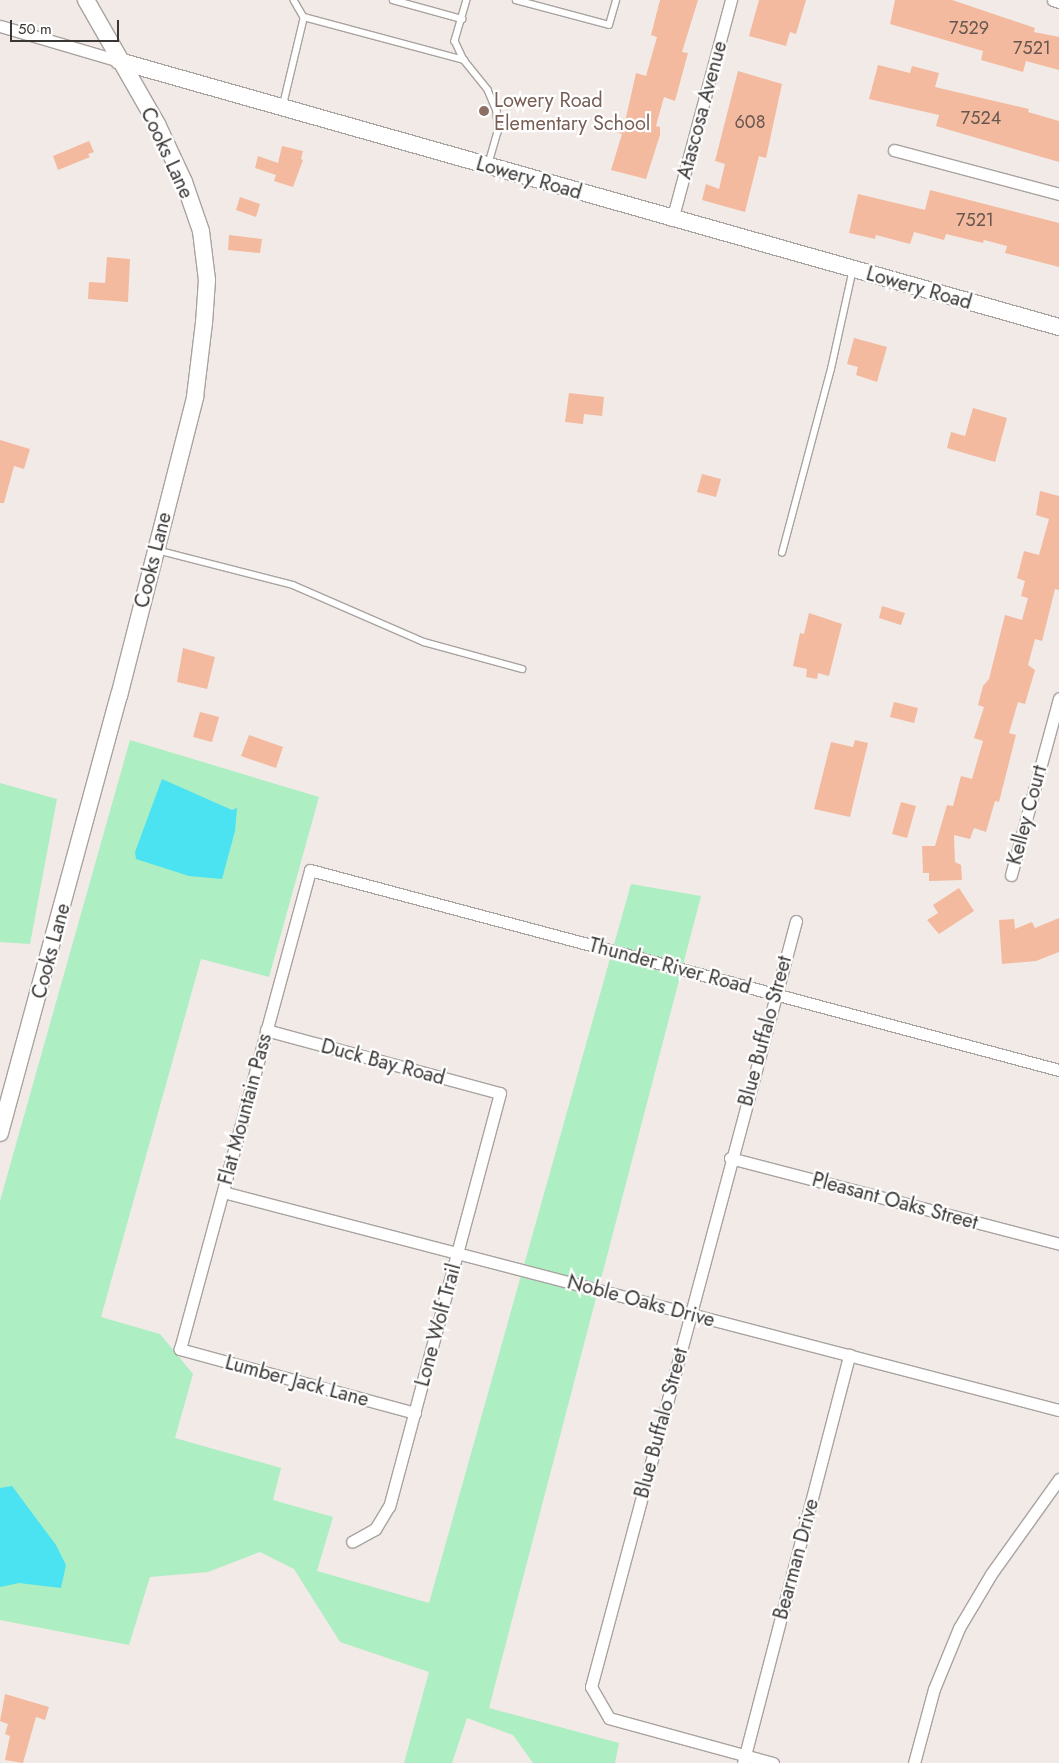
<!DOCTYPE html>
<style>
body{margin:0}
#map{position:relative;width:1059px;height:1763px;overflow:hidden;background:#f2eae7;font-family:Jost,sans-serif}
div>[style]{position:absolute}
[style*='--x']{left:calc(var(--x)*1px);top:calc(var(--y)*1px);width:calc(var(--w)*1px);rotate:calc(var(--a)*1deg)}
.green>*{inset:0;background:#adeec3}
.water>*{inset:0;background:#4be2f2}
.building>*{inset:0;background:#f3ba9f}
.roads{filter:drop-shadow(1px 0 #a9a3a0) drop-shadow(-1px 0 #a9a3a0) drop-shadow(0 1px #a9a3a0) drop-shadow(0 -1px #a9a3a0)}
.lane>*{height:5.5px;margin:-2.75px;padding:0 2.75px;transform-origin:2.75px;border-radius:2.75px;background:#fff}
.street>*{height:11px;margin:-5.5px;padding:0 5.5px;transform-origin:5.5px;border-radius:5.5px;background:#fff}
.secondary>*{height:16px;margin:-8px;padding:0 8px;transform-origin:8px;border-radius:8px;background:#fff}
.dots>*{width:14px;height:14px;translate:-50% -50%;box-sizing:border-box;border:2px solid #fff;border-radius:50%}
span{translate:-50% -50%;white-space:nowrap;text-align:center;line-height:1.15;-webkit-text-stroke:4.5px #fff;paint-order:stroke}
.number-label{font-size:18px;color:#68574f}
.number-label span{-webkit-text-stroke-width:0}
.education-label{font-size:20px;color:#785e54}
.left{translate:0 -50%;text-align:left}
.street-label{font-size:20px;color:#393634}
.scale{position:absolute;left:10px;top:20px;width:109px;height:22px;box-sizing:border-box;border:2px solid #393634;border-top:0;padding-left:6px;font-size:15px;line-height:18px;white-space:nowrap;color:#393634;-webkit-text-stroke:4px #fff;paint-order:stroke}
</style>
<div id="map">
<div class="green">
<i style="clip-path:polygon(130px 740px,319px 797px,269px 977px,201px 959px,101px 1317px,160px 1334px,193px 1374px,175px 1438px,281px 1468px,273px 1500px,333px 1517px,317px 1571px,429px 1603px,631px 884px,701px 896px,489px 1708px,619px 1743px,615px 1763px,533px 1763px,513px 1735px,467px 1718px,452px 1763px,404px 1763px,429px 1672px,340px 1642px,294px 1569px,260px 1552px,208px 1572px,150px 1577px,129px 1645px,0 1620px,0 1201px)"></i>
<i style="clip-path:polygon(0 783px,57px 799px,30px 944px,0 942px)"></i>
</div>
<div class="water">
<i style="clip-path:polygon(162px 779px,232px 810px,237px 808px,235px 831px,222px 879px,189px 876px,136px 859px,135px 852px)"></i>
<i style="clip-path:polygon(12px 1486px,56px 1545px,66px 1565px,61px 1588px,19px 1583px,0 1587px,0 1488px)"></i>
</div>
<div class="building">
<i style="clip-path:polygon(660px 0,698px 0,682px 52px,688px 53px,675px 101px,664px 97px,656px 126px,660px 127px,660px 135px,646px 179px,611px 170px,622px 134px,612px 131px,616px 120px,625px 122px,636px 73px,646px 76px,657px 37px,651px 35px)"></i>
<i style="clip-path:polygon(759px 0,806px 0,796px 34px,790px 32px,786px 46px,749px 36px)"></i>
<i style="clip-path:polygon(895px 0,952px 0,1035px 28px,1034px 32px,1059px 37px,1059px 70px,1026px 61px,1023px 72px,981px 60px,983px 51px,890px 24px)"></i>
<i style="clip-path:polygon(878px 65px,910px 73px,912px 66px,939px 73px,935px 87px,1029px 109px,1028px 112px,1059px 121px,1059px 162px,936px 126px,939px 115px,869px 99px)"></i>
<i style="clip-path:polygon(738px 71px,782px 84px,766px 158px,759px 156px,745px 212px,702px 200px,706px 184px,719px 189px,725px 164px,715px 161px)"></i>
<i style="clip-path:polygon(89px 141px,94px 152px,88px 154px,90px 157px,58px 170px,53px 156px)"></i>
<i style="clip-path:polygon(282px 146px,303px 151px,301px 159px,303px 160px,293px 187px,274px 181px,276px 175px,255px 168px,258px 156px,278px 163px)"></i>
<i style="clip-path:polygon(930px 190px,1059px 223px,1059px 267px,1005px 253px,1007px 246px,984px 240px,983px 243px,946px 234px,944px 240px,914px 232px,910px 244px,876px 235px,875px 239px,849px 233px,858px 194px,925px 210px)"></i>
<i style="clip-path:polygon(240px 197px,260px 204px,256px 217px,236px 210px)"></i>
<i style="clip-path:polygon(229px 235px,262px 239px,260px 253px,228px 250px)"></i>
<i style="clip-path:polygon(107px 257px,130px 259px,128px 302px,88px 299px,89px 282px,105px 283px)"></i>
<i style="clip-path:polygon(854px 338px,887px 347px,877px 382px,856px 375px,858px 367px,847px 364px)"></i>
<i style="clip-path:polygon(569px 393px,604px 397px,602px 416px,584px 414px,583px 424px,565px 422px)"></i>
<i style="clip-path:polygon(973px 408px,1007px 418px,995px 462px,947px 448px,951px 432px,965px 436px)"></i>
<i style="clip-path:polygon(0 440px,30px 449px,24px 469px,14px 466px,4px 503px,0 503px)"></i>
<i style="clip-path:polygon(702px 474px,721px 479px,716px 497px,697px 492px)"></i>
<i style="clip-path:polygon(1040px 491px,1059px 496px,1059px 590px,1055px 589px,1042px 641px,1035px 639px,1028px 665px,1035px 670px,1025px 704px,1018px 702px,1009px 733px,1016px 735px,999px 802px,995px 801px,986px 832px,974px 828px,970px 839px,954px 835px,955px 862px,961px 865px,962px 880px,929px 881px,929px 873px,923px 873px,922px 846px,935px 846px,947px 805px,953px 806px,961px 776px,972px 779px,983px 741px,974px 738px,984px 707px,978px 705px,983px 686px,989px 679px,1005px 615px,1022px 620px,1028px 598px,1021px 596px,1025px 581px,1017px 578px,1023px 555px,1024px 551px,1039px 555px,1049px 519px,1036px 515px)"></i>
<i style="clip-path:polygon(882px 606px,905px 613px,901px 625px,879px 618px)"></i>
<i style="clip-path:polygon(809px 613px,842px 624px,829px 676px,818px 673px,817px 679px,806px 677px,807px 669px,793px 666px,800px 633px,804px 634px)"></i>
<i style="clip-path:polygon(183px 648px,215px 657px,207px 689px,177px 682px)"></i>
<i style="clip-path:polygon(894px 702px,918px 708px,914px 723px,890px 717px)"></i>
<i style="clip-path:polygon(200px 712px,219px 717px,212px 742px,193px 737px)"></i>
<i style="clip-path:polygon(249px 735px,283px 747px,276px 768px,241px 756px)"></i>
<i style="clip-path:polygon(855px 740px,868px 743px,850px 817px,814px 809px,831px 742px,853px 747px)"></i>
<i style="clip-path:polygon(901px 802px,916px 806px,907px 838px,892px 834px)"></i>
<i style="clip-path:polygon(959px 888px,974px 911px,939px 934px,927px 920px,938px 913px,933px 905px)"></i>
<i style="clip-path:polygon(1059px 918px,1059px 952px,1036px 961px,1002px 964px,999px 920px,1014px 919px,1015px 929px,1032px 922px,1035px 928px)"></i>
<i style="clip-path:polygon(5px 1694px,49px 1707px,45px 1720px,36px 1717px,23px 1763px,5px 1760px,10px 1736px,5px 1734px,8px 1724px,0 1721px)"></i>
</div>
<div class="roads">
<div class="lane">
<i style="--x:294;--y:0;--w:20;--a:60"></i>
<i style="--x:304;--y:17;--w:166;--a:15"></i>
<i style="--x:393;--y:0;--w:72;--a:15.4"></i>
<i style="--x:467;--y:0;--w:43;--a:106.3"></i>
<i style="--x:455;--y:41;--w:21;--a:65"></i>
<i style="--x:464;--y:60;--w:38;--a:51"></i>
<i style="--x:488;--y:90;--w:23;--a:67"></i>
<i style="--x:497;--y:111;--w:21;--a:87"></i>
<i style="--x:498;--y:132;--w:33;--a:106"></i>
<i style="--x:516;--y:0;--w:96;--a:15"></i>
<i style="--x:609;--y:25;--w:26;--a:-74"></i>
<i style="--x:283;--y:105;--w:90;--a:-76.6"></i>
<i style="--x:157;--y:550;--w:140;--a:14.4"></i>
<i style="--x:293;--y:585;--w:143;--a:23.5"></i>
<i style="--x:424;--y:642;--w:102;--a:15.4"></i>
<i style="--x:782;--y:553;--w:190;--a:-75.1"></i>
<i style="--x:831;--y:369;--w:102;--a:-77.6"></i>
</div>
<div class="street">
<i style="--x:1053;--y:0;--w:6;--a:18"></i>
<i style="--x:0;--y:26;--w:124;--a:16.4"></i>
<i style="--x:894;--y:150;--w:171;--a:14.9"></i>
<i style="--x:672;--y:220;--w:228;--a:-75"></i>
<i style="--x:1011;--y:875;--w:183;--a:-74.8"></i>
<i style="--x:266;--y:1030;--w:242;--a:15.1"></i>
<i style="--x:500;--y:1093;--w:428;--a:105"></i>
<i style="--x:389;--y:1506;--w:27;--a:121"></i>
<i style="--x:375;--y:1529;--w:26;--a:151"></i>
<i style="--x:730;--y:1158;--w:340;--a:14.6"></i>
<i style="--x:223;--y:1192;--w:864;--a:14.62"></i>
<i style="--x:415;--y:1413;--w:244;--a:-164.8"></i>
<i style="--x:180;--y:1349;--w:496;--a:-74.8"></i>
<i style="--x:310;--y:870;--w:775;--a:14.95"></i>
<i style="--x:743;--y:1763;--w:422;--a:-75.4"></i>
<i style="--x:773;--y:1763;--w:170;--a:-164.7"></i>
<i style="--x:609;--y:1718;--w:36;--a:-120"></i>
<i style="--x:591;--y:1687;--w:793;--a:-75.02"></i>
<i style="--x:914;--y:1763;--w:77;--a:-74.9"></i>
<i style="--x:934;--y:1689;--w:66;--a:-67.7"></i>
<i style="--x:959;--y:1628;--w:63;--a:-59.3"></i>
<i style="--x:991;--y:1574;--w:117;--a:-54.4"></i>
</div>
<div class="secondary">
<i style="--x:119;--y:61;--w:977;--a:15.8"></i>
<i style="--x:0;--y:1133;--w:453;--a:-74.8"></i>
<i style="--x:119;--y:696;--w:309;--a:-75.7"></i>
<i style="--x:195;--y:397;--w:75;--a:-83.1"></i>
<i style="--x:204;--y:323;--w:43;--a:-86"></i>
<i style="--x:207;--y:280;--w:49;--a:-97"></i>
<i style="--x:201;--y:231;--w:52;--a:-109.1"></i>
<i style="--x:184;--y:182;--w:64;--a:-115"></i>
<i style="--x:157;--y:124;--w:143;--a:-119.8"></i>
</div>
</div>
<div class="dots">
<i style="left:484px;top:111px;background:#8d6e63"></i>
</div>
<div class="number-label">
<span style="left:969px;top:28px">7529</span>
<span style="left:1032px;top:48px">7521</span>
<span style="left:981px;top:118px">7524</span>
<span style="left:750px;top:122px">608</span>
<span style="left:975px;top:220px">7521</span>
</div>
<div class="education-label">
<span class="left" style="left:494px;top:112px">Lowery Road<br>Elementary School</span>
</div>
<div class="street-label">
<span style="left:702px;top:110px;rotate:-75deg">Atascosa Avenue</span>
<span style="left:167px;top:153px;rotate:65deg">Cooks Lane</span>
<span style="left:529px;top:178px;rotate:16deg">Lowery Road</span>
<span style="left:919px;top:288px;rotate:16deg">Lowery Road</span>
<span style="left:153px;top:560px;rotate:-76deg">Cooks Lane</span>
<span style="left:1027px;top:815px;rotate:-75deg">Kelley Court</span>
<span style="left:51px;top:951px;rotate:-75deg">Cooks Lane</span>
<span style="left:670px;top:966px;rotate:15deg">Thunder River Road</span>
<span style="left:765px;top:1031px;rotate:-75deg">Blue Buffalo Street</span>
<span style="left:383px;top:1062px;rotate:15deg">Duck Bay Road</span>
<span style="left:245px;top:1109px;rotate:-75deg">Flat Mountain Pass</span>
<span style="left:895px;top:1201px;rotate:15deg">Pleasant Oaks Street</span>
<span style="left:641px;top:1301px;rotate:15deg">Noble Oaks Drive</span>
<span style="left:438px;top:1325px;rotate:-75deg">Lone Wolf Trail</span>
<span style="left:297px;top:1381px;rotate:15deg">Lumber Jack Lane</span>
<span style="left:661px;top:1423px;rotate:-75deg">Blue Buffalo Street</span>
<span style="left:796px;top:1559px;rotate:-75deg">Bearman Drive</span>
</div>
<div class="scale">50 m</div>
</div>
